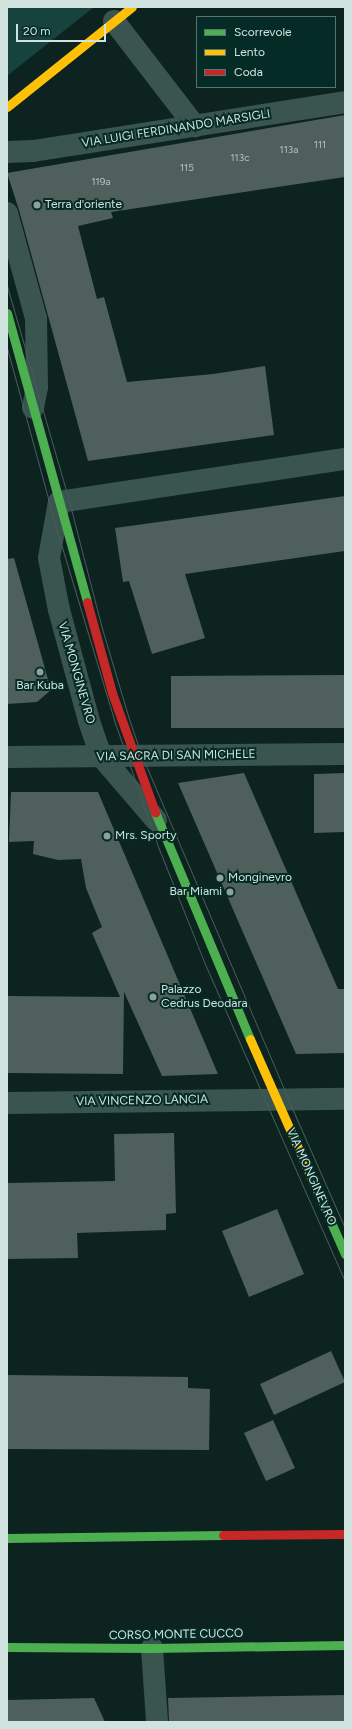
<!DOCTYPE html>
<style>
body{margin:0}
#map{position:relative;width:352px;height:1729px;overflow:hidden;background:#0d2320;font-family:Figtree,sans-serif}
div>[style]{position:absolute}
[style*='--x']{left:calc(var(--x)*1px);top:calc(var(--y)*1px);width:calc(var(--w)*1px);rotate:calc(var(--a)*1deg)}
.green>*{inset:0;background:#17433e}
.building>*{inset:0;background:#4e5f5c}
.street>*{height:22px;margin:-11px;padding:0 11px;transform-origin:11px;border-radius:11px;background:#3a5450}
.fast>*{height:9px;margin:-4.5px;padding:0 4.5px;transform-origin:4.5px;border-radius:4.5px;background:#4caf50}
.slow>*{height:9px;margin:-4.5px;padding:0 4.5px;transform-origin:4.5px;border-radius:4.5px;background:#ffc107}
.jam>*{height:9px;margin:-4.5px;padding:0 4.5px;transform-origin:4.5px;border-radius:4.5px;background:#c62828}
.tram>*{height:1px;margin:-0.5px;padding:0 0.5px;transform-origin:0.5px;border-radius:0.5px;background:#485b59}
.dots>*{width:11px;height:11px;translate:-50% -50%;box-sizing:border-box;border:2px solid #052b26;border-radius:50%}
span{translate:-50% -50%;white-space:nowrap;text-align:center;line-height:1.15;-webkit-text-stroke:4px #052b26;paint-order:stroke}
.number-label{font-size:10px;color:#b0c2be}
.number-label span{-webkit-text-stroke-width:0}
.street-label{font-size:12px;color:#d0e3df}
.poi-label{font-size:12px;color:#d0e3df}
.left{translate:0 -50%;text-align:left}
.right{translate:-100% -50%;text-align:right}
.frame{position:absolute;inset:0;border:8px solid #d0e3df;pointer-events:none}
.legend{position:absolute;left:196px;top:16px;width:140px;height:72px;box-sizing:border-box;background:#052b26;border:1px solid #567570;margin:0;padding:5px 7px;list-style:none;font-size:12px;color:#d0e3df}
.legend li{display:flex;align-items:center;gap:8px;height:20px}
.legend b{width:20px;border:1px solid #567570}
.scale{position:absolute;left:16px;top:24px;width:90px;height:18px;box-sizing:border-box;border:2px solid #d0e3df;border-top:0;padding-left:5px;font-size:12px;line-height:14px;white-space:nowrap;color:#d0e3df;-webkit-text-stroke:3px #052b26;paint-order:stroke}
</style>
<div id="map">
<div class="green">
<i style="clip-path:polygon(7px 7px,94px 7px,7px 76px)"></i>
</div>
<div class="building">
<i style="clip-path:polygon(345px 115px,345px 177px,111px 212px,113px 218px,78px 226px,97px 299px,104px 297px,127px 382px,213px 374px,265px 366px,274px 435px,88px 461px,19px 210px,7px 173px)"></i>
<i style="clip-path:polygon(345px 496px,345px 551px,185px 574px,205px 638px,152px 654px,129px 581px,123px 582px,115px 528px)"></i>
<i style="clip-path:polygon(14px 558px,51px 690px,37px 702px,7px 704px,7px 559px)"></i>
<i style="clip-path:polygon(345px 675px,345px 728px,171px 728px,171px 676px)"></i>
<i style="clip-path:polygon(244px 773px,338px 989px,345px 989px,345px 1053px,296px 1054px,178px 783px)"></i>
<i style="clip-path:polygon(345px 773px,345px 832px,314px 833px,314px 774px)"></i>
<i style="clip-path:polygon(11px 792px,98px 792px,218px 1074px,162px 1076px,124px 992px,123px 1074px,7px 1073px,7px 996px,120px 997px,92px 933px,102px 927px,86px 888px,81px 859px,58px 860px,33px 854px,34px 841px,9px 842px)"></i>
<i style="clip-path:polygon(174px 1133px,176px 1213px,166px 1214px,166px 1230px,77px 1233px,78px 1258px,7px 1259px,7px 1183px,115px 1181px,114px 1134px)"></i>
<i style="clip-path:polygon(277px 1209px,304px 1274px,249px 1297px,222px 1231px)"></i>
<i style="clip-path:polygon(331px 1351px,345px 1382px,274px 1415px,260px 1384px)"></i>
<i style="clip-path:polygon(7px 1375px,188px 1377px,188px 1388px,210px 1389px,209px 1450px,7px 1449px)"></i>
<i style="clip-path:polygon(273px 1420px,295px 1468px,266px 1481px,244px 1433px)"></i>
<i style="clip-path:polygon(345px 1695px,345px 1722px,169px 1722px,168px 1698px)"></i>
<i style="clip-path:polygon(94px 1698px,105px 1722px,7px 1722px,7px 1700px)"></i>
</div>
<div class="street">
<i style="--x:114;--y:21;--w:133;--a:52.4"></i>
<i style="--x:7;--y:152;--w:26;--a:-2"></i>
<i style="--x:33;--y:151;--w:316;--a:-8.9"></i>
<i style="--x:7;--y:213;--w:109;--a:74.6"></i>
<i style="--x:36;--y:318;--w:69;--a:89.2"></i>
<i style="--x:37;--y:387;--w:21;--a:101"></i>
<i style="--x:7;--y:757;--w:338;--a:-0.5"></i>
<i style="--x:156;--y:820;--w:84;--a:-130.7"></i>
<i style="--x:101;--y:756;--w:37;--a:-109"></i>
<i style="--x:89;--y:721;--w:115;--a:-105.1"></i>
<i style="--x:59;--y:610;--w:53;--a:-100.9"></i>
<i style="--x:49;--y:558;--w:57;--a:-79.9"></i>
<i style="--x:59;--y:502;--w:289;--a:-8.6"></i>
<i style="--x:7;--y:1103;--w:338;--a:-0.7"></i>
<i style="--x:152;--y:1648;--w:74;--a:86.1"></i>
</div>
<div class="fast">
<i style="--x:7;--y:313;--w:300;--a:74.5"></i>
<i style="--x:155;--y:812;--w:246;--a:67.3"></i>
<i style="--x:314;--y:1184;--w:77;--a:66.1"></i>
<i style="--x:7;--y:1538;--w:216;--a:-0.8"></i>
<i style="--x:7;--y:1647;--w:145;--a:0.4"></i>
<i style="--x:152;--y:1648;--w:193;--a:-0.9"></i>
</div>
<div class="slow">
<i style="--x:7;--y:107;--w:160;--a:-38.7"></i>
<i style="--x:250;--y:1039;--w:158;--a:66.2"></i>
</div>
<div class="jam">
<i style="--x:87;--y:602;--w:94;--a:74.6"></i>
<i style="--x:112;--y:693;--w:127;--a:70.1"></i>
<i style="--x:223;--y:1535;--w:122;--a:-0.5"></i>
</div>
<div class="tram">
<i style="--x:7;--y:286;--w:224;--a:73.9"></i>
<i style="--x:69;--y:501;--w:128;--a:75.5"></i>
<i style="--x:101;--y:625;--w:98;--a:73.4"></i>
<i style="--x:129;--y:719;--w:39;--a:71"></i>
<i style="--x:142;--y:756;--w:373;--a:66.9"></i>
<i style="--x:288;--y:1099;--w:141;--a:66.2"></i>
<i style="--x:7;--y:348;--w:182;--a:74.7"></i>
<i style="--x:55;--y:524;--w:205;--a:73.2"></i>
<i style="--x:114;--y:720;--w:137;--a:70.8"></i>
<i style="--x:159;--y:849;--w:124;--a:68.2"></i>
<i style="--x:205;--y:964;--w:347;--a:66.2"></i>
</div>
<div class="dots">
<i style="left:37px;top:205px;background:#8ca09c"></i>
<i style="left:40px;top:672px;background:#8ca09c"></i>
<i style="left:107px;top:836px;background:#8ca09c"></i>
<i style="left:220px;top:878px;background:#8ca09c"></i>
<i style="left:230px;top:892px;background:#8ca09c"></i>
<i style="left:153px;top:997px;background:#8ca09c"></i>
</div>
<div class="number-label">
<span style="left:320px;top:145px">111</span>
<span style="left:289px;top:150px">113a</span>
<span style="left:240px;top:158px">113c</span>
<span style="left:187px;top:168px">115</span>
<span style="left:101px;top:182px">119a</span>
</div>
<div class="street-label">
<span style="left:176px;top:129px;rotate:-9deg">VIA LUIGI FERDINANDO MARSIGLI</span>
<span style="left:76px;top:673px;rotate:74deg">VIA MONGINEVRO</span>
<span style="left:176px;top:756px;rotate:-1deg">VIA SACRA DI SAN MICHELE</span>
<span style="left:142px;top:1101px;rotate:-1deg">VIA VINCENZO LANCIA</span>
<span style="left:311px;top:1177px;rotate:66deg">VIA MONGINEVRO</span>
<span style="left:176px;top:1635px;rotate:-1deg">CORSO MONTE CUCCO</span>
</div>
<div class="poi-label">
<span class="left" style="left:45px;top:205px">Terra d'oriente</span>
<span style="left:40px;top:686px">Bar Kuba</span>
<span class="left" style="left:115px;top:836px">Mrs. Sporty</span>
<span class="left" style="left:228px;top:878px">Monginevro</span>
<span class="right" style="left:222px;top:892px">Bar Miami</span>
<span class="left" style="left:161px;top:997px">Palazzo<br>Cedrus Deodara</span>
</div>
<div class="frame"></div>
<ul class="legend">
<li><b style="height:5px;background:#4caf50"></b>Scorrevole</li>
<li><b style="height:5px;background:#ffc107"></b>Lento</li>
<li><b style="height:5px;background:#c62828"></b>Coda</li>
</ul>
<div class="scale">20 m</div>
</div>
